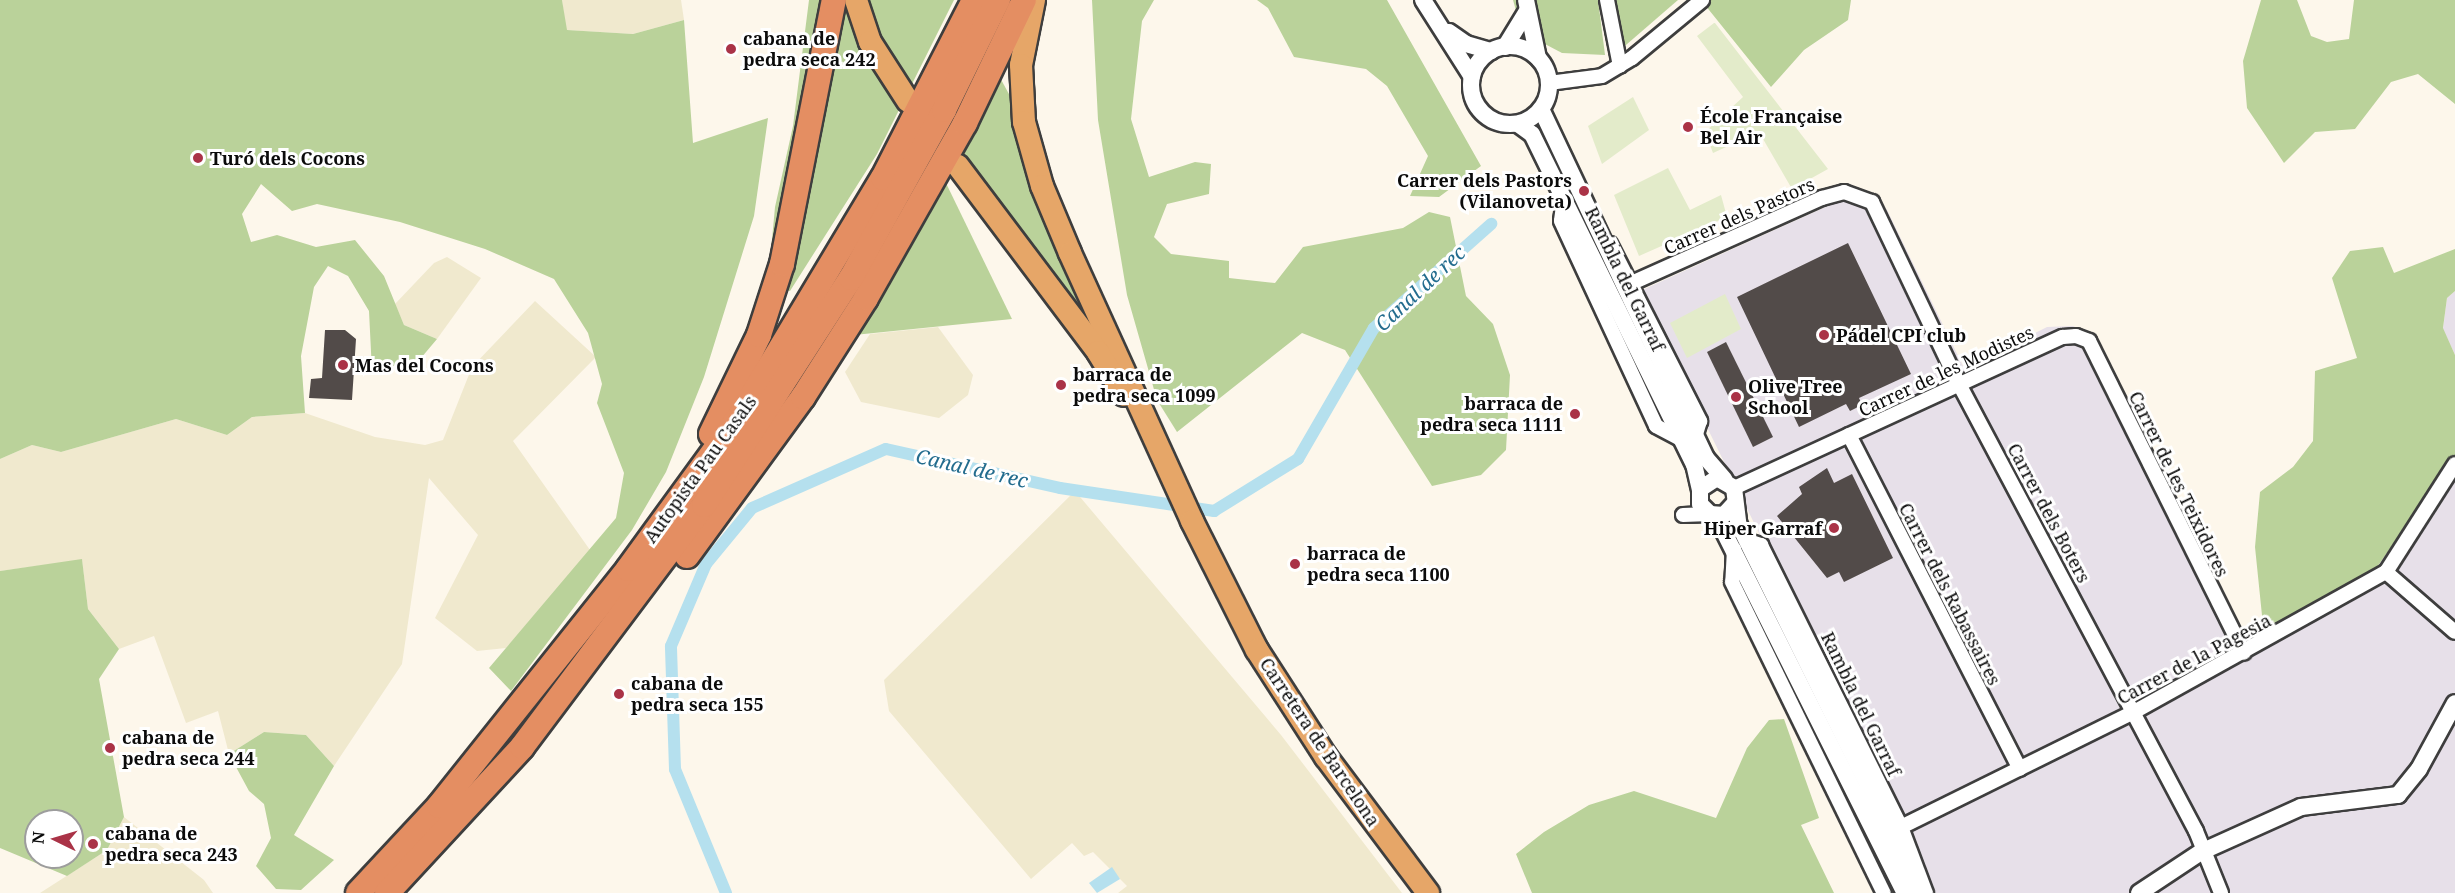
<!DOCTYPE html>
<meta charset="utf-8">
<style>
body{margin:0}
#map{position:relative;width:2455px;height:893px;overflow:hidden;background:#fdf7eb;font-family:"Noto Serif",serif}
div>[style]{position:absolute}
[style*='--x']{left:calc(var(--x)*1px);top:calc(var(--y)*1px);width:calc(var(--w)*1px);rotate:calc(var(--a)*1deg)}
.industrial>*{inset:0;background:#e7e0e9}
.farmland>*{inset:0;background:#f0e9ce}
.forest>*{inset:0;background:#bad29a}
.pitch>*{inset:0;background:#e3ebca}
.water>*{inset:0;background:#b5e0ee}
.canal>*{height:12px;margin:-6px;padding:0 6px;transform-origin:6px;border-radius:6px;background:#b5e0ee}
.building>*{inset:0;background:#524b49}
.roads{filter:drop-shadow(2px 0 #3e3e3e) drop-shadow(-2px 0 #3e3e3e) drop-shadow(0 2px #3e3e3e) drop-shadow(0 -2px #3e3e3e)}
.minor>*{height:14px;margin:-7px;padding:0 7px;transform-origin:7px;border-radius:7px;background:#fff}
.tertiary>*{height:16px;margin:-8px;padding:0 8px;transform-origin:8px;border-radius:8px;background:#fff}
.tertiary>.ring{margin:-8px;padding:0;box-sizing:content-box;background:none;border:16px solid #fff;border-radius:50%}
.trunk>*{height:22px;margin:-11px;padding:0 11px;transform-origin:11px;border-radius:11px;background:#e6a668}
.motorway>*{height:24px;margin:-12px;padding:0 12px;transform-origin:12px;border-radius:12px;background:#e48e62}
.dots>*{width:16px;height:16px;translate:-50% -50%;box-sizing:border-box;border:3px solid #fff;border-radius:50%}
span{translate:-50% -50%;white-space:nowrap;text-align:center;line-height:1.15;-webkit-text-stroke:6px #fff;paint-order:stroke}
.poi-label{font-size:18px;color:#0b0b0b;font-weight:700}
.left{translate:0 -50%;text-align:left}
.right{translate:-100% -50%;text-align:right}
.street-label{font-size:18px;color:#0b0b0b}
.water-label{font-size:20px;color:#236c8e;font-style:italic}
.north{position:absolute;left:24px;top:809px;width:60px;height:60px;box-sizing:border-box;background:#fff;border:2px solid #9d9d9d;border-radius:50%;rotate:275deg;font-size:16px;font-weight:700;line-height:24px;text-align:center;color:#0b0b0b}
.north::after{content:'';display:block;margin:auto;width:21px;height:27px;background:#aa3347;clip-path:polygon(50% 0,100% 100%,50% 72%,0 100%)}
</style>
<div id="map">
<div class="industrial">
<i style="clip-path:polygon(1863px 190px,1887px 210px,1964px 368px,2047px 327px,2073px 326px,2096px 337px,2247px 645px,2375px 570px,2455px 455px,2455px 893px,1936px 893px,1640px 291px)"></i>
<i style="clip-path:polygon(2455px 291px,2455px 355px,2443px 329px,2447px 298px)"></i>
</div>
<div class="farmland">
<i style="clip-path:polygon(562px 0,681px 0,684px 20px,633px 34px,566px 30px)"></i>
<i style="clip-path:polygon(447px 257px,481px 278px,437px 339px,404px 325px,395px 304px,434px 263px)"></i>
<i style="clip-path:polygon(535px 301px,596px 357px,513px 441px,590px 550px,506px 648px,477px 651px,435px 618px,478px 535px,429px 478px,402px 664px,334px 766px,306px 735px,264px 732px,229px 754px,218px 711px,186px 723px,154px 636px,119px 649px,88px 609px,82px 560px,0 571px,0 459px,32px 445px,61px 452px,176px 419px,227px 435px,252px 417px,305px 413px,375px 437px,425px 445px,443px 440px,472px 367px)"></i>
<i style="clip-path:polygon(938px 327px,973px 375px,968px 395px,939px 418px,861px 402px,845px 372px,870px 334px)"></i>
<i style="clip-path:polygon(1075px 491px,1281px 735px,1402px 893px,1118px 893px,1127px 886px,1093px 852px,1084px 856px,1072px 843px,1031px 879px,889px 711px,884px 680px)"></i>
<i style="clip-path:polygon(124px 817px,204px 880px,213px 893px,40px 893px,107px 850px)"></i>
</div>
<div class="forest">
<i style="clip-path:polygon(0 0,562px 0,567px 30px,633px 34px,684px 20px,693px 143px,768px 118px,754px 216px,704px 377px,666px 472px,632px 530px,511px 691px,489px 668px,616px 518px,624px 473px,597px 403px,602px 384px,588px 333px,554px 279px,485px 249px,400px 222px,317px 204px,292px 211px,261px 184px,242px 214px,251px 242px,277px 235px,316px 247px,355px 240px,384px 276px,404px 325px,437px 339px,421px 358px,372px 372px,369px 311px,348px 276px,328px 266px,314px 287px,301px 356px,305px 413px,252px 417px,227px 435px,176px 419px,61px 452px,32px 445px,0 459px)"></i>
<i style="clip-path:polygon(809px 0,954px 0,877px 154px,790px 291px,778px 288px,769px 272px,775px 207px,793px 126px)"></i>
<i style="clip-path:polygon(1092px 0,1154px 0,1142px 21px,1131px 119px,1149px 177px,1195px 162px,1211px 164px,1209px 194px,1167px 204px,1154px 237px,1171px 254px,1229px 261px,1229px 278px,1275px 283px,1303px 247px,1403px 228px,1429px 212px,1450px 217px,1466px 296px,1493px 324px,1510px 375px,1506px 450px,1481px 475px,1432px 486px,1345px 350px,1302px 333px,1177px 432px,1157px 400px,1127px 295px,1098px 120px)"></i>
<i style="clip-path:polygon(1257px 0,1387px 0,1481px 166px,1439px 197px,1410px 196px,1428px 156px,1387px 86px,1366px 69px,1294px 57px,1268px 8px)"></i>
<i style="clip-path:polygon(1513px 0,1598px 0,1605px 55px,1562px 53px,1522px 32px)"></i>
<i style="clip-path:polygon(1615px 0,1678px 0,1619px 51px)"></i>
<i style="clip-path:polygon(1701px 0,1851px 0,1848px 20px,1804px 50px,1771px 87px)"></i>
<i style="clip-path:polygon(2261px 0,2297px 0,2311px 36px,2327px 42px,2349px 39px,2354px 0,2455px 0,2455px 104px,2418px 74px,2391px 82px,2355px 129px,2315px 132px,2284px 163px,2247px 108px,2243px 61px)"></i>
<i style="clip-path:polygon(998px 74px,1016px 107px,1094px 322px,1083px 320px,957px 153px)"></i>
<i style="clip-path:polygon(944px 179px,1012px 319px,854px 335px)"></i>
<i style="clip-path:polygon(2383px 247px,2394px 273px,2455px 249px,2455px 291px,2447px 298px,2443px 328px,2455px 355px,2455px 455px,2375px 570px,2264px 635px,2255px 547px,2260px 492px,2293px 467px,2313px 441px,2315px 371px,2357px 358px,2332px 278px,2350px 251px)"></i>
<i style="clip-path:polygon(evenodd,82px 559px,88px 609px,119px 649px,99px 679px,124px 817px,107px 850px,67px 876px,0 848px,0 571px,82px 559px,36px 821px,72px 821px,72px 857px,36px 857px,36px 821px)"></i>
<i style="clip-path:polygon(1784px 719px,1819px 818px,1801px 825px,1834px 893px,1532px 893px,1516px 854px,1544px 832px,1589px 805px,1634px 791px,1716px 818px,1747px 748px,1769px 720px)"></i>
<i style="clip-path:polygon(264px 732px,306px 735px,334px 766px,294px 835px,334px 860px,301px 890px,276px 889px,256px 866px,271px 838px,264px 804px,249px 791px,229px 754px)"></i>
</div>
<div class="pitch">
<i style="clip-path:polygon(1714px 23px,1715px 23px,1828px 169px,1792px 189px,1759px 132px,1713px 153px,1705px 132px,1743px 97px,1697px 36px)"></i>
<i style="clip-path:polygon(1633px 97px,1649px 130px,1602px 164px,1588px 126px)"></i>
<i style="clip-path:polygon(1668px 168px,1690px 210px,1721px 195px,1727px 217px,1639px 256px,1614px 195px)"></i>
<i style="clip-path:polygon(1725px 294px,1741px 329px,1687px 358px,1670px 323px)"></i>
</div>
<div class="water">
<i style="clip-path:polygon(1112px 867px,1120px 879px,1097px 893px,1089px 883px)"></i>
</div>
<div class="canal">
<i style="--x:726;--y:893;--w:134;--a:-112.4"></i>
<i style="--x:675;--y:769;--w:123;--a:-91.9"></i>
<i style="--x:671;--y:646;--w:89;--a:-66.9"></i>
<i style="--x:706;--y:564;--w:72;--a:-50.6"></i>
<i style="--x:752;--y:508;--w:146;--a:-23.8"></i>
<i style="--x:886;--y:449;--w:178;--a:12.6"></i>
<i style="--x:1060;--y:488;--w:156;--a:8.5"></i>
<i style="--x:1214;--y:511;--w:99;--a:-31.8"></i>
<i style="--x:1298;--y:459;--w:151;--a:-59.9"></i>
<i style="--x:1374;--y:328;--w:157;--a:-41.6"></i>
</div>
<div class="building">
<i style="clip-path:polygon(1848px 243px,1911px 374px,1859px 398px,1862px 405px,1850px 411px,1846px 404px,1799px 427px,1737px 297px)"></i>
<i style="clip-path:polygon(325px 330px,345px 330px,356px 339px,352px 400px,309px 398px,311px 379px,322px 378px)"></i>
<i style="clip-path:polygon(1726px 342px,1773px 437px,1753px 447px,1707px 352px)"></i>
<i style="clip-path:polygon(1827px 468px,1834px 483px,1852px 474px,1893px 558px,1844px 582px,1839px 572px,1827px 578px,1777px 516px,1802px 494px,1799px 487px)"></i>
</div>
<div class="roads">
<div class="minor">
<i style="--x:1607;--y:0;--w:67;--a:78.9"></i>
<i style="--x:1549;--y:83;--w:53;--a:-7.5"></i>
<i style="--x:1602;--y:76;--w:35;--a:-31"></i>
<i style="--x:1632;--y:58;--w:91;--a:-39.6"></i>
<i style="--x:1564;--y:199;--w:22;--a:98"></i>
<i style="--x:1561;--y:221;--w:226;--a:65.1"></i>
<i style="--x:1656;--y:426;--w:30;--a:28"></i>
<i style="--x:1610;--y:244;--w:199;--a:63"></i>
<i style="--x:1700;--y:421;--w:14;--a:107"></i>
<i style="--x:1634;--y:282;--w:206;--a:-24.1"></i>
<i style="--x:1822;--y:198;--w:23;--a:-15"></i>
<i style="--x:1844;--y:192;--w:30;--a:20"></i>
<i style="--x:1872;--y:202;--w:202;--a:64.5"></i>
<i style="--x:1959;--y:384;--w:506;--a:62.07"></i>
<i style="--x:2196;--y:831;--w:67;--a:68"></i>
<i style="--x:1849;--y:435;--w:375;--a:62.9"></i>
<i style="--x:1734;--y:488;--w:362;--a:-24.7"></i>
<i style="--x:2063;--y:337;--w:13;--a:-4"></i>
<i style="--x:2076;--y:336;--w:14;--a:21"></i>
<i style="--x:2089;--y:341;--w:348;--a:63.6"></i>
<i style="--x:1683;--y:515;--w:27;--a:-2"></i>
<i style="--x:1748;--y:541;--w:14;--a:17"></i>
<i style="--x:1761;--y:545;--w:315;--a:63.6"></i>
<i style="--x:1901;--y:827;--w:71;--a:69.3"></i>
<i style="--x:1734;--y:549;--w:33;--a:93"></i>
<i style="--x:1732;--y:582;--w:346;--a:64"></i>
<i style="--x:2386;--y:572;--w:91;--a:41"></i>
<i style="--x:1901;--y:827;--w:260;--a:-26.3"></i>
<i style="--x:2134;--y:712;--w:288;--a:-29.1"></i>
<i style="--x:2386;--y:572;--w:128;--a:-57.4"></i>
</div>
<div class="tertiary">
<i style="--x:1423;--y:0;--w:91;--a:57.5"></i>
<i style="--x:1526;--y:0;--w:59;--a:78.3"></i>
<i style="--x:1449;--y:32;--w:21;--a:35"></i>
<i style="--x:1466;--y:44;--w:26;--a:16"></i>
<i class="ring" style="left:1471px;top:46px;width:62px;height:62px"></i>
<i style="--x:1505;--y:47;--w:42;--a:-58.6"></i>
<i style="--x:1541;--y:109;--w:386;--a:64.7"></i>
<i style="--x:1706;--y:458;--w:28;--a:49"></i>
<i style="--x:1518;--y:124;--w:17;--a:36"></i>
<i style="--x:1532;--y:134;--w:368;--a:63.9"></i>
<i style="--x:1694;--y:464;--w:26;--a:77"></i>
<i style="--x:1735;--y:503;--w:16;--a:133"></i>
<i style="--x:1724;--y:515;--w:14;--a:-176"></i>
<i style="--x:1710;--y:514;--w:14;--a:-135"></i>
<i style="--x:1700;--y:504;--w:15;--a:-90"></i>
<i style="--x:1700;--y:489;--w:20;--a:-33"></i>
<i style="--x:1717;--y:478;--w:20;--a:30"></i>
<i style="--x:1734;--y:488;--w:35;--a:83"></i>
<i style="--x:1738;--y:523;--w:413;--a:63.7"></i>
<i style="--x:1716;--y:516;--w:422;--a:63.4"></i>
<i style="--x:2139;--y:893;--w:74;--a:-33.5"></i>
<i style="--x:2201;--y:852;--w:110;--a:-24.2"></i>
<i style="--x:2301;--y:807;--w:98;--a:-7.1"></i>
<i style="--x:2398;--y:795;--w:33;--a:-51"></i>
<i style="--x:2419;--y:769;--w:75;--a:-61.4"></i>
</div>
<div class="trunk">
<i style="--x:856;--y:0;--w:44;--a:71.6"></i>
<i style="--x:870;--y:42;--w:70;--a:57.2"></i>
<i style="--x:1034;--y:0;--w:66;--a:101.3"></i>
<i style="--x:1021;--y:65;--w:57;--a:87"></i>
<i style="--x:1024;--y:122;--w:66;--a:74.3"></i>
<i style="--x:1042;--y:186;--w:73;--a:67.3"></i>
<i style="--x:1070;--y:253;--w:294;--a:65.5"></i>
<i style="--x:1192;--y:521;--w:144;--a:63.3"></i>
<i style="--x:1257;--y:650;--w:127;--a:57.2"></i>
<i style="--x:1326;--y:757;--w:170;--a:53.1"></i>
<i style="--x:958;--y:166;--w:233;--a:53"></i>
<i style="--x:1098;--y:352;--w:50;--a:58.8"></i>
</div>
<div class="motorway">
<i style="--x:711;--y:434;--w:110;--a:-64.1"></i>
<i style="--x:759;--y:335;--w:75;--a:-72.1"></i>
<i style="--x:782;--y:264;--w:269;--a:-78.9"></i>
<i style="--x:687;--y:556;--w:197;--a:-53.9"></i>
<i style="--x:803;--y:397;--w:117;--a:-57.5"></i>
<i style="--x:866;--y:298;--w:201;--a:-60.5"></i>
<i style="--x:965;--y:123;--w:136;--a:-64.4"></i>
<i style="--x:358;--y:893;--w:119;--a:-47"></i>
<i style="--x:439;--y:806;--w:303;--a:-51.4"></i>
<i style="--x:628;--y:569;--w:192;--a:-53.9"></i>
<i style="--x:741;--y:414;--w:275;--a:-59"></i>
<i style="--x:883;--y:178;--w:200;--a:-62.9"></i>
<i style="--x:387;--y:893;--w:199;--a:-47.2"></i>
<i style="--x:522;--y:747;--w:303;--a:-53.1"></i>
<i style="--x:704;--y:505;--w:270;--a:-57.1"></i>
<i style="--x:851;--y:278;--w:192;--a:-61"></i>
<i style="--x:944;--y:110;--w:123;--a:-63.9"></i>
</div>
</div>
<div class="dots">
<i style="left:731px;top:49px;background:#aa3347"></i>
<i style="left:1688px;top:127px;background:#aa3347"></i>
<i style="left:198px;top:158px;background:#aa3347"></i>
<i style="left:1584px;top:191px;background:#aa3347"></i>
<i style="left:1824px;top:335px;background:#aa3347"></i>
<i style="left:343px;top:365px;background:#aa3347"></i>
<i style="left:1061px;top:385px;background:#aa3347"></i>
<i style="left:1736px;top:397px;background:#aa3347"></i>
<i style="left:1575px;top:414px;background:#aa3347"></i>
<i style="left:1834px;top:528px;background:#aa3347"></i>
<i style="left:1295px;top:564px;background:#aa3347"></i>
<i style="left:619px;top:694px;background:#aa3347"></i>
<i style="left:110px;top:748px;background:#aa3347"></i>
<i style="left:93px;top:844px;background:#aa3347"></i>
</div>
<div class="poi-label">
<span class="left" style="left:743px;top:49px">cabana de<br>pedra seca 242</span>
<span class="left" style="left:1700px;top:127px">École Française<br>Bel Air</span>
<span class="left" style="left:210px;top:158px">Turó dels Cocons</span>
<span class="right" style="left:1572px;top:191px">Carrer dels Pastors<br>(Vilanoveta)</span>
<span class="left" style="left:1836px;top:335px">Pádel CPI club</span>
<span class="left" style="left:355px;top:365px">Mas del Cocons</span>
<span class="left" style="left:1073px;top:385px">barraca de<br>pedra seca 1099</span>
<span class="left" style="left:1748px;top:397px">Olive Tree<br>School</span>
<span class="right" style="left:1563px;top:414px">barraca de<br>pedra seca 1111</span>
<span class="right" style="left:1822px;top:528px">Hiper Garraf</span>
<span class="left" style="left:1307px;top:564px">barraca de<br>pedra seca 1100</span>
<span class="left" style="left:631px;top:694px">cabana de<br>pedra seca 155</span>
<span class="left" style="left:122px;top:748px">cabana de<br>pedra seca 244</span>
<span class="left" style="left:105px;top:844px">cabana de<br>pedra seca 243</span>
</div>
<div class="street-label">
<span style="left:1739px;top:216px;rotate:-24deg">Carrer dels Pastors</span>
<span style="left:1625px;top:279px;rotate:64deg">Rambla del Garraf</span>
<span style="left:1946px;top:371px;rotate:-25deg">Carrer de les Modistes</span>
<span style="left:700px;top:469px;rotate:-54deg">Autopista Pau Casals</span>
<span style="left:2179px;top:484px;rotate:64deg">Carrer de les Teixidores</span>
<span style="left:2049px;top:513px;rotate:62deg">Carrer dels Boters</span>
<span style="left:1950px;top:594px;rotate:63deg">Carrer dels Rabassaires</span>
<span style="left:2194px;top:659px;rotate:-28deg">Carrer de la Pagesia</span>
<span style="left:1861px;top:704px;rotate:64deg">Rambla del Garraf</span>
<span style="left:1320px;top:742px;rotate:56deg">Carretera de Barcelona</span>
</div>
<div class="water-label">
<span style="left:1420px;top:288px;rotate:-43deg">Canal de rec</span>
<span style="left:972px;top:468px;rotate:13deg">Canal de rec</span>
</div>
<div class="north">N</div>
</div>
